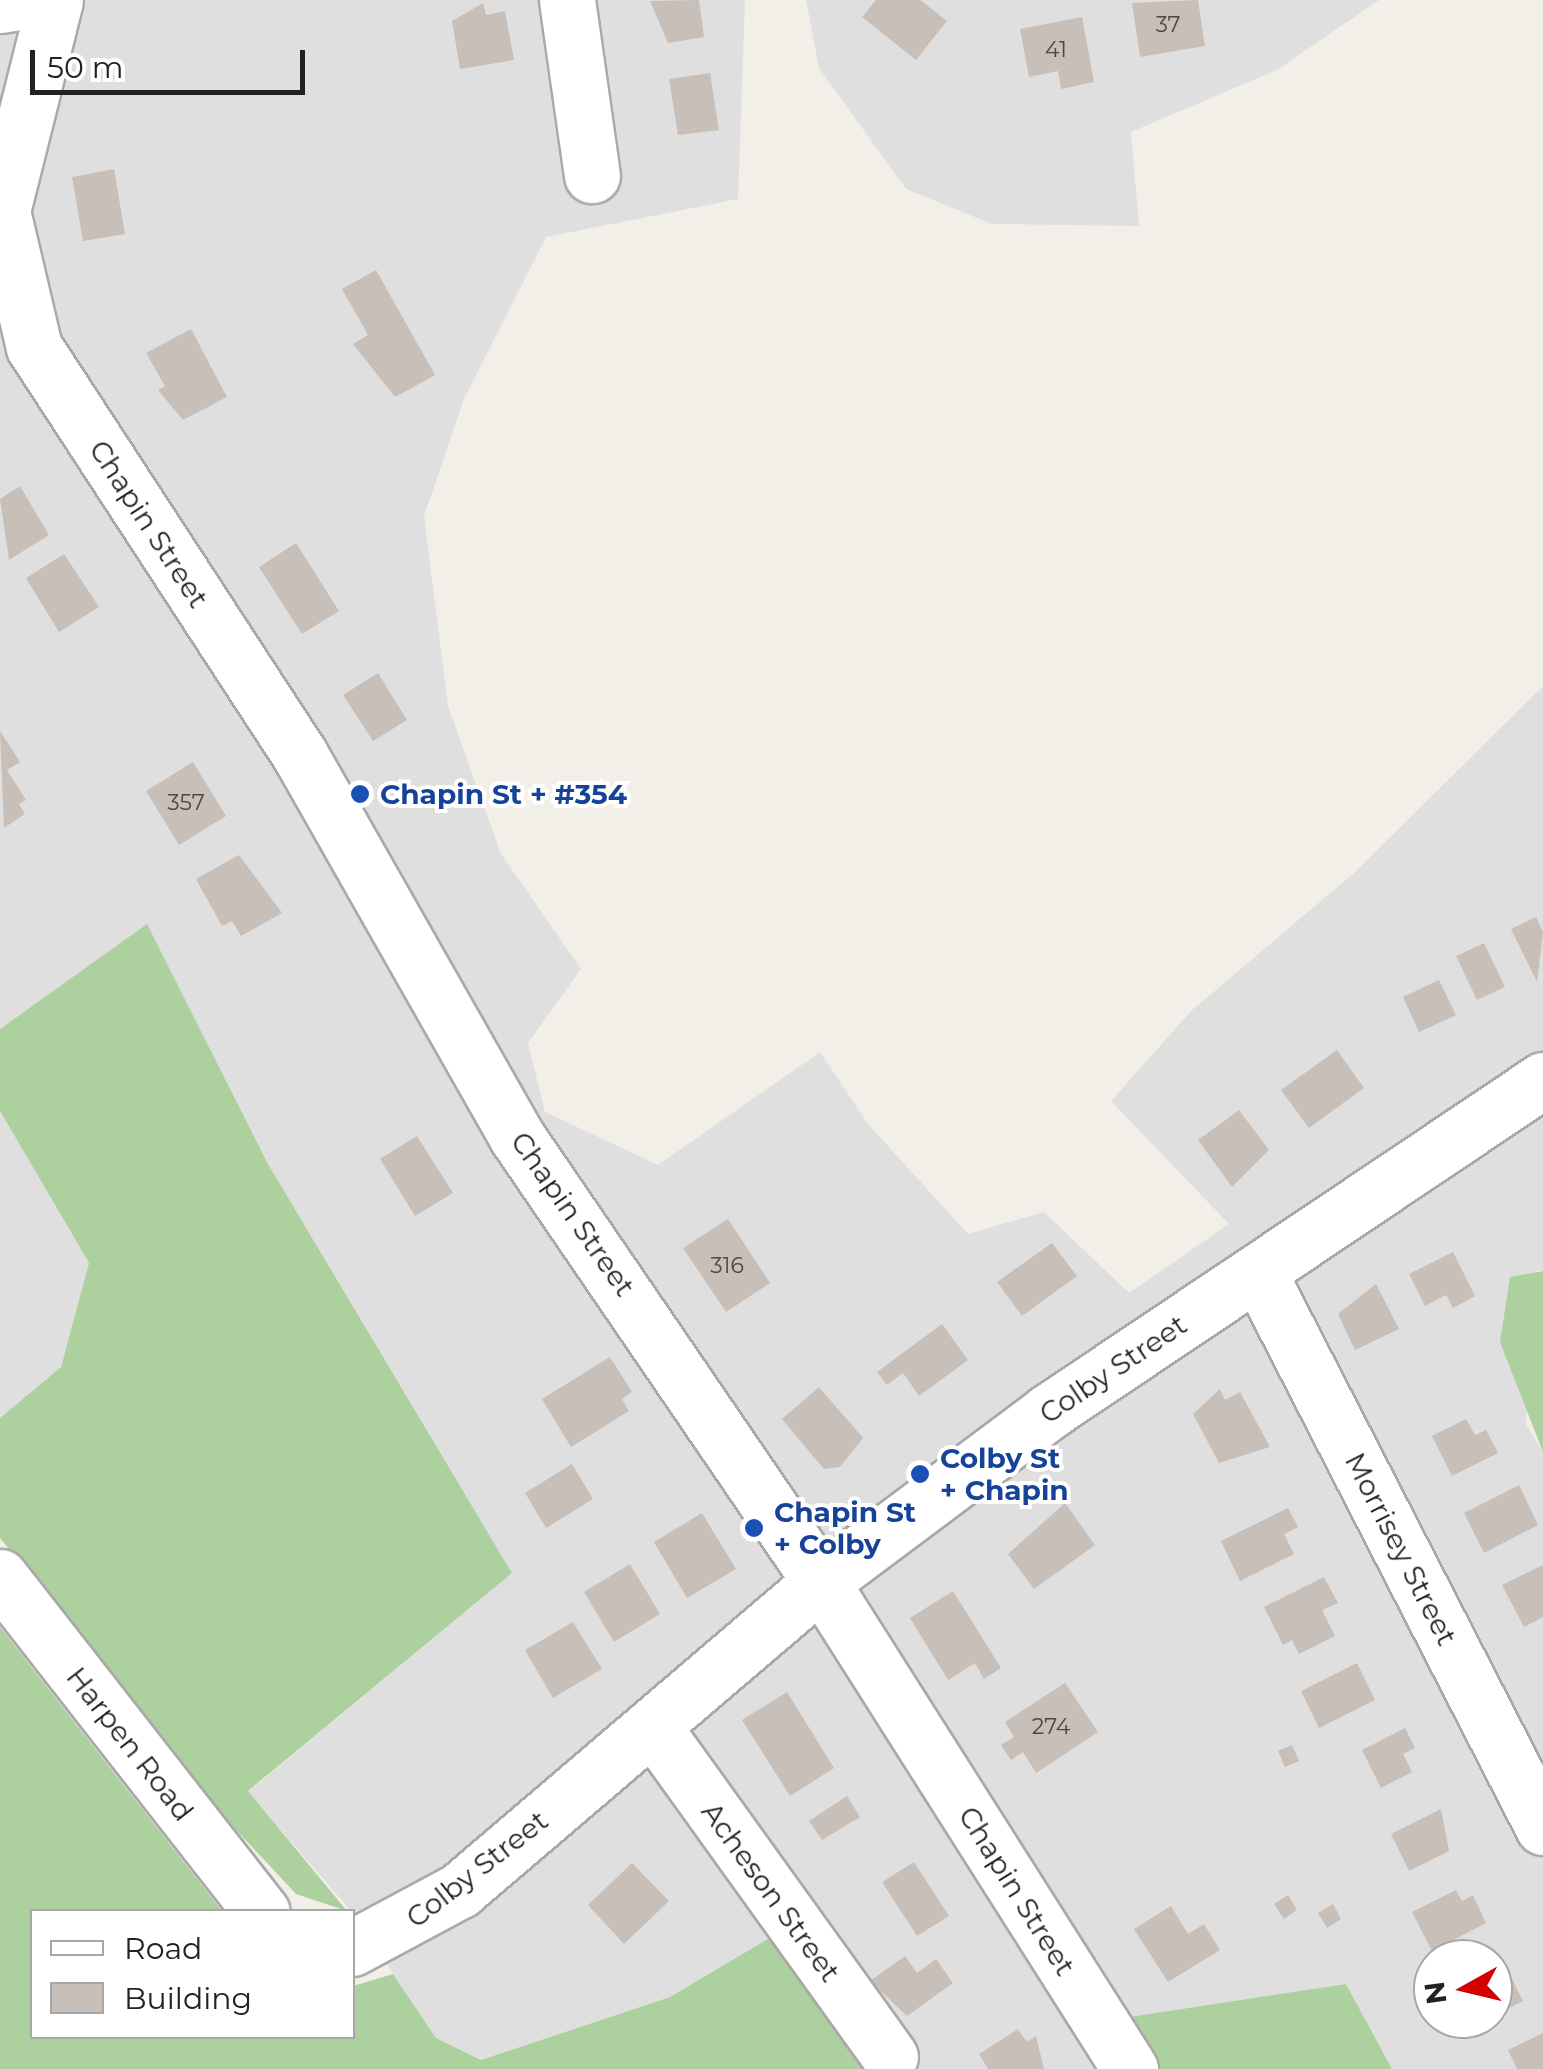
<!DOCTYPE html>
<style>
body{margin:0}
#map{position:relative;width:1543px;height:2069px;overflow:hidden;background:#f2efe9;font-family:Montserrat,sans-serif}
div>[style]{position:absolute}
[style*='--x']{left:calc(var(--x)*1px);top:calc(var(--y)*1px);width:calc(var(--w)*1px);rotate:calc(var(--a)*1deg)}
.residential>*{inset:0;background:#e0dfdf}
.forest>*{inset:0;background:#add19e}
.building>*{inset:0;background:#c7bfb8}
.roads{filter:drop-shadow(2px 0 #a9a9a9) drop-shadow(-2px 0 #a9a9a9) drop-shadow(0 2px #a9a9a9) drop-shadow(0 -2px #a9a9a9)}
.minor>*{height:55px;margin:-27.5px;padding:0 27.5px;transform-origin:27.5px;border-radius:27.5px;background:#fff}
.dots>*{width:28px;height:28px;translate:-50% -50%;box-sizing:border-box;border:5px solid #fff;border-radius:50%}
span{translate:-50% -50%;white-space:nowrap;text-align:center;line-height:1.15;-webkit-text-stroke:8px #fff;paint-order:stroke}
.number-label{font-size:22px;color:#4b4948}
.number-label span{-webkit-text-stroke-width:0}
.street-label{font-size:28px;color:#222}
.transit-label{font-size:28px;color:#164399;font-weight:700}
.left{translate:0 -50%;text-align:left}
.legend{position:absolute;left:30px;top:1909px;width:325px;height:130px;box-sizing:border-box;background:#fff;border:2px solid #a7a7a7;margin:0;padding:12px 18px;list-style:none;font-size:30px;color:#222}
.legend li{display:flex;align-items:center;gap:20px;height:50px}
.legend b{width:50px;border:2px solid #a7a7a7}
.north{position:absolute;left:1413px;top:1939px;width:100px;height:100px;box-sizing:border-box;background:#fff;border:2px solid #a7a7a7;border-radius:50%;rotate:262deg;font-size:28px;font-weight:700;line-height:40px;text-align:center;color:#222}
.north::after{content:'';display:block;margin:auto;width:35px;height:45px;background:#d40000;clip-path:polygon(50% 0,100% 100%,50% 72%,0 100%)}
.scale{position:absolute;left:30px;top:50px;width:275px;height:45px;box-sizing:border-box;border:5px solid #222;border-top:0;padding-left:12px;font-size:30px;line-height:35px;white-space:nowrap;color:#222;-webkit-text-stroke:8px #fff;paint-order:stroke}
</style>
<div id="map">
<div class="residential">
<i style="clip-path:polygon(evenodd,0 0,745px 0,738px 199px,546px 237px,464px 399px,424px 516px,448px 706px,501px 854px,581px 969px,528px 1043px,545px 1112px,658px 1165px,820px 1052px,868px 1124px,968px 1234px,1044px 1212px,1129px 1293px,1229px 1224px,1111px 1101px,1191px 1011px,1354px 873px,1543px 686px,1543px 1271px,1536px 1270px,1526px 1424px,1543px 1452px,1543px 2069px,1392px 2069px,1346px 1984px,1124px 2019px,1158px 2069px,877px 2069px,776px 1934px,670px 1997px,481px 2060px,436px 2038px,352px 1912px,248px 1792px,512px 1573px,268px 1164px,147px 925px,0 1029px,0 0,1433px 1959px,1493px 1959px,1493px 2019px,1433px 2019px,1433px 1959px)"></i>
<i style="clip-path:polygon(806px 0,1379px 0,1277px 70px,1131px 132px,1139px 226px,992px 224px,906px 189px,819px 68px)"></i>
<i style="clip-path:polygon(0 1111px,89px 1263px,61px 1367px,0 1418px)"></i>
</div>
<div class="forest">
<i style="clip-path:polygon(147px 924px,268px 1164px,512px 1573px,248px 1791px,347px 1911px,296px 1894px,225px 1818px,0 1538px,0 1418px,61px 1367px,89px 1263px,0 1111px,0 1029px)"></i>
<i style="clip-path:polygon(1543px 1271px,1543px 1452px,1500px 1342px,1510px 1277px)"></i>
<i style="clip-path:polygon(0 1627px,222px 1911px,32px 1912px,32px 2036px,352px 2036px,353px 1986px,393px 1974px,436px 2038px,481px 2060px,670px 1997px,776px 1934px,877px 2069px,0 2069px)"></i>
<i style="clip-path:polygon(1346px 1984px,1392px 2069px,1158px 2069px,1123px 2018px)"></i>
</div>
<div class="building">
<i style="clip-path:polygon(699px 0,704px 37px,668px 43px,650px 1px)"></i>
<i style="clip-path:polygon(876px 0,920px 0,947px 21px,916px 60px,862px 17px)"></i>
<i style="clip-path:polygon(1198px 0,1205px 46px,1140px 57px,1132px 3px)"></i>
<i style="clip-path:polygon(483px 3px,486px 15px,505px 11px,514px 60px,460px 69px,452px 21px)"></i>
<i style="clip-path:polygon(1082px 17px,1094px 82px,1061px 89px,1058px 71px,1029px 77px,1020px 29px)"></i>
<i style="clip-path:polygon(710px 73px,719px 130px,678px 135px,669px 79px)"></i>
<i style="clip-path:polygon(114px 169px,125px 234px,83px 241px,72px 177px)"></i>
<i style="clip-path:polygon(376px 270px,435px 375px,395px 397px,353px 344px,368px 335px,342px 289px)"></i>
<i style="clip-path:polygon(191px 329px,227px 397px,183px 420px,158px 390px,165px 386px,146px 353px)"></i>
<i style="clip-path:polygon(20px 486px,49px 535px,9px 560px,0 499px)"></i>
<i style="clip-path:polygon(296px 543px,339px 611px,302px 634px,259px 567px)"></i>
<i style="clip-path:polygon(64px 554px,99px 607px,59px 632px,26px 578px)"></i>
<i style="clip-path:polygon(378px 673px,407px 720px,373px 741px,343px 695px)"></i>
<i style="clip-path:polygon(0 731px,20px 762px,7px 770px,26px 800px,19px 804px,25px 814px,4px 828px)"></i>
<i style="clip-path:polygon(193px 762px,226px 816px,179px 845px,146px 791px)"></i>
<i style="clip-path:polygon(239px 855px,282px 913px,241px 936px,232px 921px,222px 926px,196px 879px)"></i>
<i style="clip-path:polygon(1536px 917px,1543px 932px,1537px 982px,1511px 929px)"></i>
<i style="clip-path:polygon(1484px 943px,1505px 987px,1477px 1000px,1456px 956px)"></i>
<i style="clip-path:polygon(1439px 980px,1456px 1015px,1419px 1032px,1403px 997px)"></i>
<i style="clip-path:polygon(1337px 1050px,1364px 1088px,1309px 1128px,1281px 1090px)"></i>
<i style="clip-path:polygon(1239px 1110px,1269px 1150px,1232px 1187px,1198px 1140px)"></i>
<i style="clip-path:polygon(417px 1136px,453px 1193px,415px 1216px,380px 1159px)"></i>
<i style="clip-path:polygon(728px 1219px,770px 1283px,726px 1312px,683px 1248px)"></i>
<i style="clip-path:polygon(1052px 1243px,1077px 1276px,1022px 1316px,997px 1282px)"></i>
<i style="clip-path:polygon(1453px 1252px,1475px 1296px,1453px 1308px,1446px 1295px,1425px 1306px,1409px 1274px)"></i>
<i style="clip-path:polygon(1376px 1284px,1399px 1329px,1355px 1350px,1338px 1314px)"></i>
<i style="clip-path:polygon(942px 1324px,968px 1360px,919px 1396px,903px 1373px,887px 1385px,877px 1372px)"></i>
<i style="clip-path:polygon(610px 1357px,632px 1392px,622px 1399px,629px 1411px,571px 1447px,542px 1399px)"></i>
<i style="clip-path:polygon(819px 1387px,863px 1438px,840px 1467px,824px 1469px,782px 1419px)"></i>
<i style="clip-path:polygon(1220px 1389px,1225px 1400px,1240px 1392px,1270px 1447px,1219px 1463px,1193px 1414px)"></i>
<i style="clip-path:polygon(1466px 1419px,1475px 1435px,1486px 1430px,1498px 1453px,1452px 1476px,1432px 1436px)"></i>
<i style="clip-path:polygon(572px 1464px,593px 1499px,546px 1528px,525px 1493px)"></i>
<i style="clip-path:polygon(1519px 1485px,1538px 1525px,1484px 1553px,1464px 1513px)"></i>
<i style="clip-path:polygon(1065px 1503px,1095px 1545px,1034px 1589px,1008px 1554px)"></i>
<i style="clip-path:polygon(1288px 1508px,1298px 1527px,1284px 1534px,1294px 1554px,1240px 1581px,1221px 1541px)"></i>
<i style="clip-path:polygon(702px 1513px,736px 1569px,687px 1598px,654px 1542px)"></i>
<i style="clip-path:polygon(630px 1564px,660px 1614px,614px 1642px,584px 1592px)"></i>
<i style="clip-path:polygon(1543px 1565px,1543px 1617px,1524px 1627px,1502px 1585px)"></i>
<i style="clip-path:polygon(1324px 1577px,1338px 1603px,1322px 1610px,1335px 1636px,1299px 1654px,1292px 1640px,1283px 1645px,1264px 1607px)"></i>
<i style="clip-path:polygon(953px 1591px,1001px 1668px,984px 1679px,975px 1663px,948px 1680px,910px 1618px)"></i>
<i style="clip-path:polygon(573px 1622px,602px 1669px,553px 1698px,525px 1650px)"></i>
<i style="clip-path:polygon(1357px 1663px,1375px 1700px,1319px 1728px,1301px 1691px)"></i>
<i style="clip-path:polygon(1065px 1683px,1098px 1732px,1036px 1773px,1023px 1752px,1011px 1760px,1001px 1745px,1014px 1737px,1005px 1722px)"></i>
<i style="clip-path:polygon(787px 1692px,834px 1768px,790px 1796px,742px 1720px)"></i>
<i style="clip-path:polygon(1405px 1728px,1415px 1748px,1403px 1754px,1412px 1772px,1381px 1788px,1362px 1750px)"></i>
<i style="clip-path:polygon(1292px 1745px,1299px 1761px,1285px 1767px,1278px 1751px)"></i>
<i style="clip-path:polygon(847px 1796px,860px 1817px,822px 1840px,809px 1821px)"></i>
<i style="clip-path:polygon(1441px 1809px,1449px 1851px,1409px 1871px,1391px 1834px)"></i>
<i style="clip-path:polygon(914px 1862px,949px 1916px,917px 1936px,882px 1882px)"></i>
<i style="clip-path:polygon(632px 1863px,669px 1901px,624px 1944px,588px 1905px)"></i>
<i style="clip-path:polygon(1456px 1890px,1462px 1901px,1473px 1895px,1486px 1923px,1432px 1951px,1412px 1912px)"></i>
<i style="clip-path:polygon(1288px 1895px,1297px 1910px,1284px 1919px,1274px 1904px)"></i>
<i style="clip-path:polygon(1333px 1904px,1341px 1919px,1327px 1928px,1318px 1913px)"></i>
<i style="clip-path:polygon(1171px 1906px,1188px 1934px,1204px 1924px,1220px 1950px,1168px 1982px,1134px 1929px)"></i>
<i style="clip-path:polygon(905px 1956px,917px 1973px,936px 1959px,953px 1983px,907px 2016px,870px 1981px)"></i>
<i style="clip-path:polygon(1504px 1963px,1523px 2001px,1493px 2016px,1493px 1969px)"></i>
<i style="clip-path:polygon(1018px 2029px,1027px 2042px,1036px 2036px,1044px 2069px,988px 2069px,979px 2054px)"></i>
<i style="clip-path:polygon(1543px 2033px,1543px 2069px,1517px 2069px,1508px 2050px)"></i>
</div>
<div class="roads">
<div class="minor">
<i style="--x:55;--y:0;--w:218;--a:104.1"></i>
<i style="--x:2;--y:211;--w:140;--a:76.8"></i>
<i style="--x:34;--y:347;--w:487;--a:56.9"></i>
<i style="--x:300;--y:755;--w:439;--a:60.4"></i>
<i style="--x:517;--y:1137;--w:539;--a:55.66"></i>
<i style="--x:821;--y:1582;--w:577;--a:57.6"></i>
<i style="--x:567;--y:0;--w:177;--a:81.9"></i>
<i style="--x:0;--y:5;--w:31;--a:-9"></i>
<i style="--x:1258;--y:1272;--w:624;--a:62.82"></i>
<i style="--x:0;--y:1577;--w:425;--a:52"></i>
<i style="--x:653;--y:1727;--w:406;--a:54.3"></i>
<i style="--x:352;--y:1948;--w:123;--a:-28.2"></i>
<i style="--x:460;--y:1890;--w:475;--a:-40.5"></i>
<i style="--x:821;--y:1582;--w:284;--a:-36.8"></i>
<i style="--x:1048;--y:1412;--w:596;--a:-33.85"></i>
</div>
</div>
<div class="dots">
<i style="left:360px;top:794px;background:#1a4fb4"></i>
<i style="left:920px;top:1474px;background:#1a4fb4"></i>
<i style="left:754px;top:1528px;background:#1a4fb4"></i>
</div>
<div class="number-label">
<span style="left:1168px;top:25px">37</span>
<span style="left:1056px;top:50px">41</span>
<span style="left:186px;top:803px">357</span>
<span style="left:727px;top:1266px">316</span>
<span style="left:1051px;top:1727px">274</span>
</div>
<div class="street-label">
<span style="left:149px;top:524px;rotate:57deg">Chapin Street</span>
<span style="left:573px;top:1214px;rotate:55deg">Chapin Street</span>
<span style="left:1113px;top:1369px;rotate:-34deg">Colby Street</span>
<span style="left:1401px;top:1549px;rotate:63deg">Morrisey Street</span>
<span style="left:130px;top:1744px;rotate:52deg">Harpen Road</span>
<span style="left:477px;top:1869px;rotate:-38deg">Colby Street</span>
<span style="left:1017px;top:1891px;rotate:58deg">Chapin Street</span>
<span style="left:771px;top:1892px;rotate:54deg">Acheson Street</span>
</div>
<div class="transit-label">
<span class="left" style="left:380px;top:794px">Chapin St + #354</span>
<span class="left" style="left:940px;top:1474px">Colby St<br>+ Chapin</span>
<span class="left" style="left:774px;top:1528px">Chapin St<br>+ Colby</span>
</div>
<ul class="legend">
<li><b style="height:12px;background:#fff"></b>Road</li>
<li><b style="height:28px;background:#c7bfb8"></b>Building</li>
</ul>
<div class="north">N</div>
<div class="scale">50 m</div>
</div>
